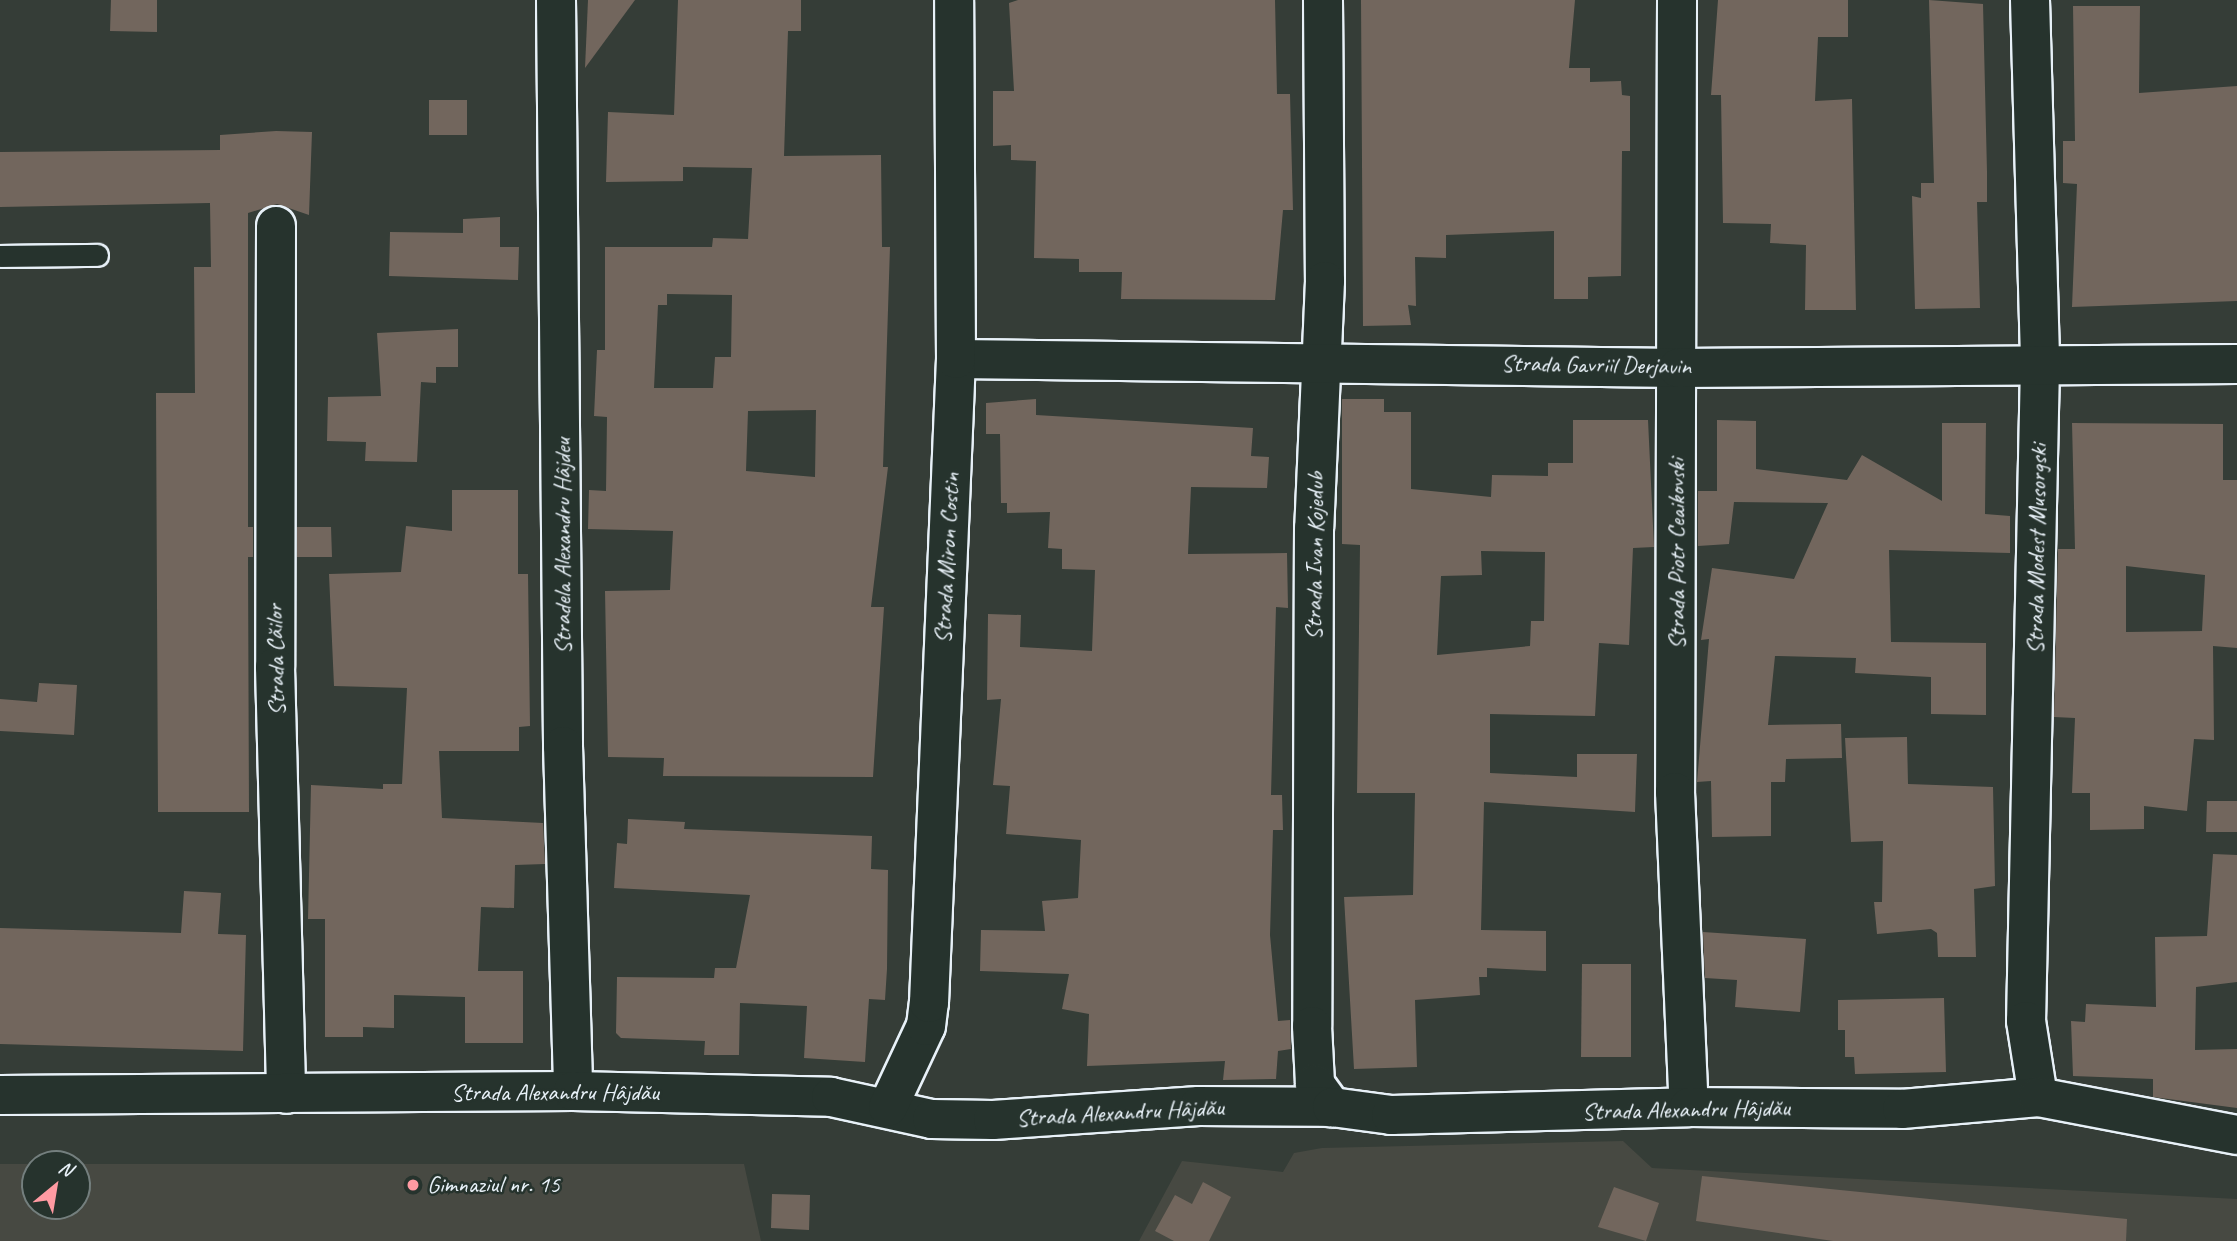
<!DOCTYPE html>
<meta charset="utf-8">
<style>
body{margin:0}
#map{position:relative;width:2237px;height:1241px;overflow:hidden;background:#353d37;font-family:Caveat,sans-serif}
div>[style]{position:absolute}
[style*='--x']{left:calc(var(--x)*1px);top:calc(var(--y)*1px);width:calc(var(--w)*1px);rotate:calc(var(--a)*1deg)}
.built>*{inset:0;background:#474942}
.building>*{inset:0;background:#72665d}
.roads{filter:drop-shadow(2px 0 #e8f1f8) drop-shadow(-2px 0 #e8f1f8) drop-shadow(0 2px #e8f1f8) drop-shadow(0 -2px #e8f1f8)}
.lane>*{height:21px;margin:-10.5px;padding:0 10.5px;transform-origin:10.5px;border-radius:10.5px;background:#26332d}
.street>*{height:38px;margin:-19px;padding:0 19px;transform-origin:19px;border-radius:19px;background:#26332d}
.dots>*{width:19px;height:19px;translate:-50% -50%;box-sizing:border-box;border:4px solid #26332d;border-radius:50%}
span{translate:-50% -50%;white-space:nowrap;text-align:center;line-height:1.15;-webkit-text-stroke:5px #26332d;paint-order:stroke}
.street-label{font-size:24px;color:#e8f1f8}
.poi-label{font-size:24px;color:#e8f1f8}
.left{translate:0 -50%;text-align:left}
.north{position:absolute;left:21px;top:1150px;width:70px;height:70px;box-sizing:border-box;background:#26332d;border:2px solid #747f7e;border-radius:50%;rotate:30deg;font-size:19px;font-weight:700;line-height:28px;text-align:center;color:#e8f1f8}
.north::after{content:'';display:block;margin:auto;width:24px;height:32px;background:#ff9aa2;clip-path:polygon(50% 0,100% 100%,50% 72%,0 100%)}
</style>
<div id="map">
<div class="built">
<i style="clip-path:polygon(1623px 1141px,1652px 1168px,2237px 1199px,2237px 1241px,1139px 1241px,1182px 1161px,1283px 1172px,1294px 1153px,1322px 1148px)"></i>
<i style="clip-path:polygon(0 1164px,35px 1164px,35px 1206px,77px 1206px,77px 1164px,744px 1164px,761px 1241px,0 1241px)"></i>
</div>
<div class="building">
<i style="clip-path:polygon(111px 0,157px 0,157px 32px,110px 31px)"></i>
<i style="clip-path:polygon(588px 0,635px 0,585px 68px)"></i>
<i style="clip-path:polygon(evenodd,678px 0,801px 0,801px 31px,788px 31px,784px 156px,881px 155px,882px 247px,890px 247px,883px 467px,888px 467px,871px 607px,884px 607px,873px 777px,663px 776px,664px 758px,608px 757px,605px 591px,670px 590px,673px 531px,588px 529px,589px 490px,606px 491px,607px 417px,594px 416px,597px 350px,605px 350px,605px 247px,712px 247px,713px 238px,748px 239px,752px 168px,683px 167px,683px 181px,606px 182px,608px 112px,674px 115px,678px 0,667px 294px,732px 295px,731px 357px,715px 357px,713px 388px,654px 388px,658px 305px,667px 305px,667px 294px,678px 0,816px 410px,815px 477px,746px 471px,748px 411px,816px 410px)"></i>
<i style="clip-path:polygon(1018px 0,1275px 0,1277px 94px,1290px 94px,1293px 210px,1283px 210px,1275px 300px,1121px 299px,1122px 272px,1079px 272px,1079px 259px,1034px 258px,1036px 161px,1011px 160px,1011px 145px,993px 146px,993px 91px,1014px 91px,1009px 3px)"></i>
<i style="clip-path:polygon(1361px 0,1575px 0,1569px 68px,1590px 68px,1590px 82px,1621px 81px,1622px 95px,1630px 96px,1630px 151px,1622px 151px,1621px 276px,1588px 277px,1588px 299px,1554px 299px,1554px 231px,1446px 235px,1446px 258px,1415px 257px,1416px 306px,1408px 305px,1411px 325px,1363px 326px)"></i>
<i style="clip-path:polygon(1718px 0,1848px 0,1848px 37px,1818px 37px,1815px 101px,1852px 99px,1856px 310px,1805px 310px,1806px 245px,1770px 243px,1771px 224px,1723px 223px,1721px 95px,1711px 95px)"></i>
<i style="clip-path:polygon(1929px 0,1983px 4px,1987px 172px,1987px 202px,1977px 202px,1980px 308px,1915px 309px,1912px 196px,1921px 198px,1921px 183px,1934px 183px)"></i>
<i style="clip-path:polygon(2073px 6px,2140px 6px,2139px 93px,2237px 86px,2237px 301px,2072px 307px,2077px 184px,2063px 183px,2063px 141px,2075px 141px)"></i>
<i style="clip-path:polygon(429px 100px,467px 100px,467px 135px,429px 135px)"></i>
<i style="clip-path:polygon(276px 131px,312px 132px,309px 215px,277px 204px,248px 213px,248px 527px,253px 527px,253px 557px,248px 557px,249px 812px,158px 812px,156px 393px,195px 393px,194px 267px,211px 267px,210px 203px,0 207px,0 152px,220px 150px,220px 135px)"></i>
<i style="clip-path:polygon(500px 217px,500px 247px,519px 247px,518px 280px,389px 276px,390px 232px,463px 233px,463px 219px)"></i>
<i style="clip-path:polygon(458px 329px,458px 367px,436px 367px,436px 383px,421px 382px,417px 462px,365px 461px,366px 442px,327px 441px,328px 397px,381px 396px,377px 333px)"></i>
<i style="clip-path:polygon(1036px 399px,1036px 415px,1253px 428px,1251px 456px,1269px 457px,1267px 488px,1191px 487px,1188px 554px,1287px 553px,1288px 608px,1276px 607px,1271px 795px,1282px 795px,1283px 830px,1273px 830px,1270px 935px,1278px 1021px,1290px 1020px,1291px 1049px,1278px 1051px,1276px 1079px,1223px 1080px,1225px 1061px,1087px 1066px,1089px 1014px,1062px 1009px,1069px 974px,980px 971px,981px 930px,1045px 931px,1042px 901px,1078px 898px,1081px 840px,1006px 834px,1010px 786px,993px 785px,1001px 699px,987px 700px,988px 614px,1021px 615px,1020px 647px,1092px 651px,1095px 570px,1062px 569px,1062px 549px,1048px 548px,1050px 512px,1007px 513px,1007px 503px,1001px 503px,1000px 434px,986px 434px,986px 403px)"></i>
<i style="clip-path:polygon(evenodd,1342px 399px,1384px 399px,1384px 412px,1411px 412px,1411px 489px,1491px 497px,1492px 475px,1548px 476px,1548px 463px,1573px 463px,1573px 420px,1648px 420px,1654px 547px,1633px 548px,1629px 645px,1599px 643px,1595px 716px,1490px 714px,1490px 773px,1577px 777px,1577px 754px,1637px 754px,1635px 812px,1484px 802px,1481px 930px,1546px 931px,1546px 971px,1487px 968px,1487px 977px,1479px 977px,1480px 995px,1415px 1000px,1417px 1067px,1354px 1069px,1344px 897px,1413px 895px,1415px 793px,1357px 793px,1360px 545px,1342px 544px,1342px 399px,1481px 551px,1545px 552px,1544px 621px,1531px 621px,1530px 646px,1437px 655px,1441px 576px,1482px 575px,1481px 551px)"></i>
<i style="clip-path:polygon(1717px 420px,1756px 421px,1756px 469px,1847px 480px,1862px 455px,1942px 501px,1942px 423px,1986px 423px,1985px 514px,2010px 516px,2010px 553px,1889px 550px,1891px 642px,1986px 643px,1986px 715px,1931px 714px,1931px 677px,1855px 673px,1856px 658px,1775px 656px,1768px 725px,1841px 724px,1842px 758px,1786px 759px,1785px 782px,1771px 782px,1771px 836px,1712px 837px,1711px 781px,1697px 782px,1709px 639px,1701px 640px,1712px 568px,1794px 579px,1828px 503px,1734px 502px,1729px 544px,1698px 546px,1698px 491px,1717px 491px)"></i>
<i style="clip-path:polygon(evenodd,2072px 423px,2223px 424px,2223px 480px,2237px 480px,2237px 648px,2213px 646px,2214px 740px,2194px 739px,2187px 811px,2144px 806px,2144px 829px,2090px 830px,2090px 793px,2072px 793px,2075px 718px,2054px 717px,2058px 549px,2075px 549px,2072px 423px,2126px 566px,2205px 575px,2202px 631px,2126px 632px,2126px 566px)"></i>
<i style="clip-path:polygon(452px 490px,518px 490px,518px 574px,528px 574px,530px 726px,519px 727px,519px 751px,439px 751px,442px 818px,543px 823px,545px 864px,515px 865px,514px 908px,481px 907px,478px 971px,523px 971px,523px 1043px,465px 1043px,465px 997px,394px 995px,394px 1028px,363px 1027px,363px 1037px,325px 1037px,325px 919px,308px 919px,311px 785px,383px 789px,383px 784px,402px 784px,407px 688px,334px 686px,329px 574px,401px 572px,406px 526px,452px 531px)"></i>
<i style="clip-path:polygon(297px 527px,331px 527px,332px 557px,297px 557px)"></i>
<i style="clip-path:polygon(39px 683px,77px 685px,74px 735px,0 731px,0 699px,37px 702px)"></i>
<i style="clip-path:polygon(1907px 737px,1908px 784px,1993px 787px,1995px 886px,1974px 889px,1976px 957px,1938px 957px,1937px 933px,1931px 929px,1877px 934px,1874px 902px,1882px 902px,1883px 841px,1851px 842px,1845px 738px)"></i>
<i style="clip-path:polygon(2207px 801px,2237px 801px,2237px 832px,2206px 832px)"></i>
<i style="clip-path:polygon(628px 819px,685px 822px,684px 829px,872px 836px,871px 869px,888px 870px,887px 969px,885px 1000px,869px 999px,865px 1062px,804px 1058px,807px 1006px,740px 1003px,739px 1055px,704px 1055px,705px 1041px,621px 1038px,616px 1033px,617px 977px,714px 978px,715px 968px,736px 968px,750px 895px,614px 888px,617px 843px,627px 844px)"></i>
<i style="clip-path:polygon(2213px 854px,2237px 855px,2237px 982px,2196px 987px,2195px 1050px,2237px 1049px,2237px 1108px,2153px 1097px,2153px 1079px,2073px 1076px,2071px 1021px,2085px 1022px,2086px 1004px,2156px 1007px,2155px 937px,2207px 936px)"></i>
<i style="clip-path:polygon(184px 891px,221px 893px,218px 934px,246px 935px,243px 1051px,0 1044px,0 928px,181px 933px)"></i>
<i style="clip-path:polygon(1703px 932px,1806px 939px,1800px 1012px,1735px 1007px,1737px 980px,1705px 978px)"></i>
<i style="clip-path:polygon(1582px 964px,1631px 964px,1631px 1057px,1581px 1057px)"></i>
<i style="clip-path:polygon(1944px 998px,1946px 1072px,1855px 1074px,1854px 1057px,1845px 1057px,1845px 1030px,1838px 1030px,1838px 1000px)"></i>
<i style="clip-path:polygon(1702px 1176px,2127px 1219px,2126px 1241px,1833px 1241px,1696px 1221px)"></i>
<i style="clip-path:polygon(1203px 1182px,1231px 1197px,1209px 1241px,1174px 1241px,1155px 1231px,1175px 1195px,1192px 1204px)"></i>
<i style="clip-path:polygon(1614px 1187px,1659px 1203px,1646px 1241px,1598px 1227px)"></i>
<i style="clip-path:polygon(772px 1194px,810px 1195px,809px 1230px,771px 1228px)"></i>
</div>
<div class="roads">
<div class="lane">
<i style="--x:0;--y:256;--w:97;--a:-0.6"></i>
</div>
<div class="street">
<i style="--x:556;--y:0;--w:746;--a:89.46"></i>
<i style="--x:563;--y:746;--w:345;--a:88.3"></i>
<i style="--x:1323;--y:0;--w:281;--a:89.6"></i>
<i style="--x:1325;--y:281;--w:247;--a:92.5"></i>
<i style="--x:1314;--y:528;--w:498;--a:90.2"></i>
<i style="--x:1312;--y:1026;--w:58;--a:87"></i>
<i style="--x:1315;--y:1084;--w:29;--a:54"></i>
<i style="--x:1677;--y:0;--w:792;--a:90.14"></i>
<i style="--x:1675;--y:792;--w:315;--a:87.5"></i>
<i style="--x:2030;--y:0;--w:365;--a:88.4"></i>
<i style="--x:2040;--y:365;--w:656;--a:91.22"></i>
<i style="--x:2026;--y:1021;--w:77;--a:81"></i>
<i style="--x:276;--y:226;--w:441;--a:90.1"></i>
<i style="--x:275;--y:667;--w:427;--a:88.5"></i>
<i style="--x:956;--y:359;--w:722;--a:0.71"></i>
<i style="--x:1678;--y:368;--w:559;--a:-0.41"></i>
<i style="--x:0;--y:1095;--w:573;--a:-0.4"></i>
<i style="--x:573;--y:1091;--w:258;--a:1.3"></i>
<i style="--x:831;--y:1097;--w:103;--a:12.3"></i>
<i style="--x:932;--y:1119;--w:61;--a:0.9"></i>
<i style="--x:993;--y:1120;--w:206;--a:-3.9"></i>
<i style="--x:1199;--y:1106;--w:133;--a:0.4"></i>
<i style="--x:1332;--y:1107;--w:60;--a:7.7"></i>
<i style="--x:1391;--y:1115;--w:298;--a:-1.5"></i>
<i style="--x:1689;--y:1107;--w:213;--a:0.5"></i>
<i style="--x:1902;--y:1109;--w:137;--a:-5"></i>
<i style="--x:2038;--y:1097;--w:203;--a:10.8"></i>
<i style="--x:888;--y:1107;--w:89;--a:-64.9"></i>
<i style="--x:926;--y:1026;--w:23;--a:-83"></i>
<i style="--x:929;--y:1003;--w:645;--a:-87.6"></i>
<i style="--x:956;--y:359;--w:359;--a:-90.3"></i>
</div>
</div>
<div class="dots">
<i style="left:413px;top:1185px;background:#ff9aa2"></i>
</div>
<div class="street-label">
<span style="left:1596px;top:365px;rotate:1deg">Strada Gavriil Derjavin</span>
<span style="left:563px;top:546px;rotate:-90deg">Stradela Alexandru Hâjdeu</span>
<span style="left:2037px;top:549px;rotate:-89deg">Strada Modest Musorgski</span>
<span style="left:1677px;top:554px;rotate:-90deg">Strada Piotr Ceaikovski</span>
<span style="left:1315px;top:556px;rotate:-89deg">Strada Ivan Kojedub</span>
<span style="left:947px;top:558px;rotate:-87deg">Strada Miron Costin</span>
<span style="left:276px;top:660px;rotate:-91deg">Strada Căilor</span>
<span style="left:555px;top:1093px">Strada Alexandru Hâjdău</span>
<span style="left:1686px;top:1110px;rotate:-1deg">Strada Alexandru Hâjdău</span>
<span style="left:1120px;top:1113px;rotate:-3deg">Strada Alexandru Hâjdău</span>
</div>
<div class="poi-label">
<span class="left" style="left:427px;top:1185px">Gimnaziul nr. 15</span>
</div>
<div class="north">N</div>
</div>
